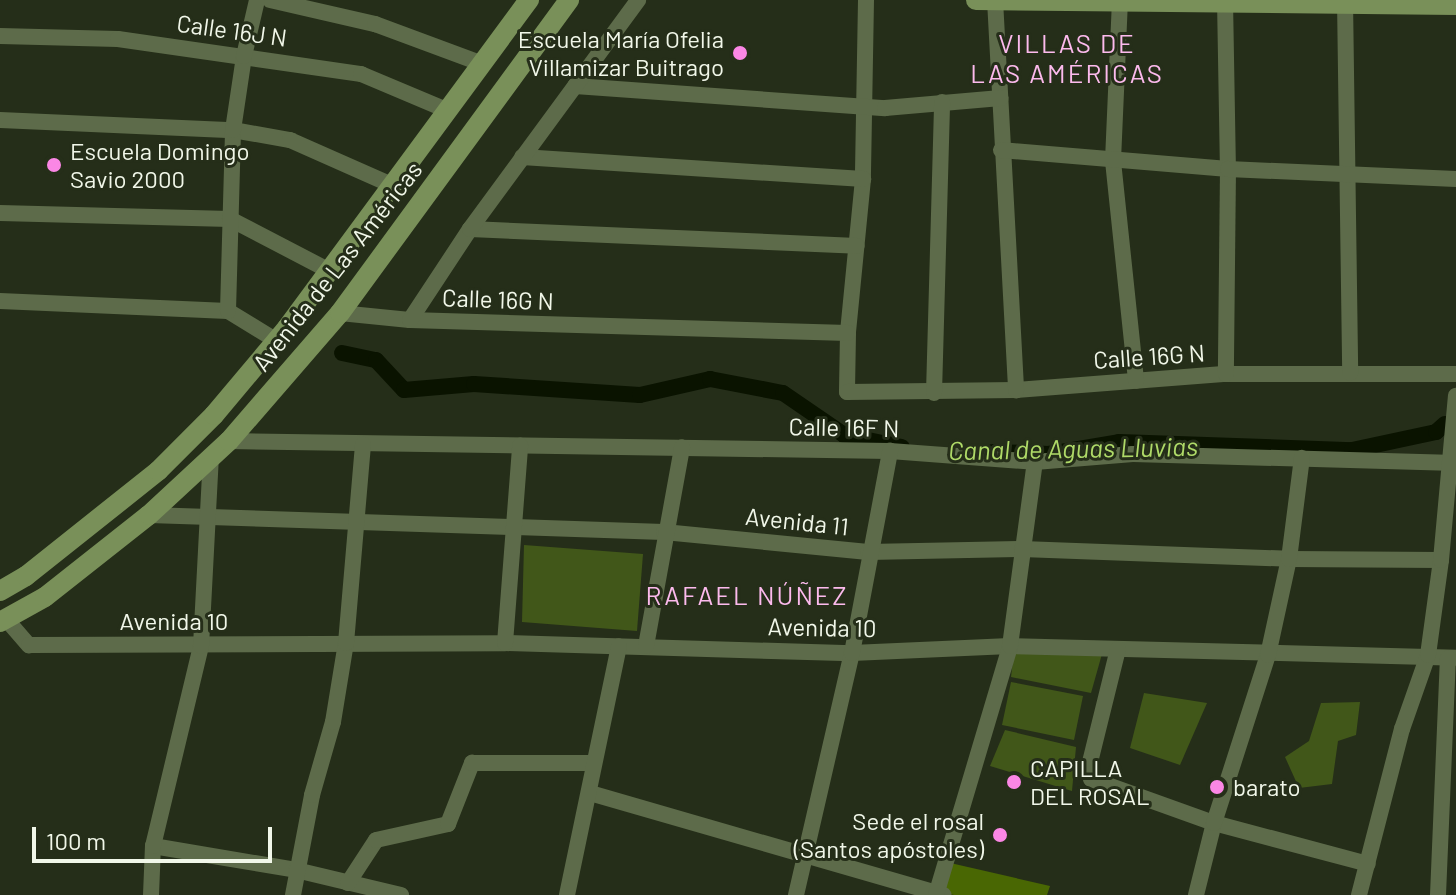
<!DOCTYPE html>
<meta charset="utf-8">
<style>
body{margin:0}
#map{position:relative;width:1456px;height:895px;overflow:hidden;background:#252e19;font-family:Barlow,sans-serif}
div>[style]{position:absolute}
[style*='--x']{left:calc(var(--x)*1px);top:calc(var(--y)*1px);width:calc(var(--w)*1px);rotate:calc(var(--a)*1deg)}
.green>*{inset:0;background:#415719}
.forest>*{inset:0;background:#496703}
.canal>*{height:16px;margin:-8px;padding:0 8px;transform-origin:8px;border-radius:8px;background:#0a1300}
.street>*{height:16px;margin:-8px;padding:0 8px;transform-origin:8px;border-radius:8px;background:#5d6b4a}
.secondary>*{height:20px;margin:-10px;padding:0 10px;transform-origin:10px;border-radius:10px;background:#799059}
.dots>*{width:22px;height:22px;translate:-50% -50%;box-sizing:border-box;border:4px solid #252e19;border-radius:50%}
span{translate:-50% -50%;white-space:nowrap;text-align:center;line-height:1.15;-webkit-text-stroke:6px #252e19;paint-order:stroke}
.street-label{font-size:24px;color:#f1f7e9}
.poi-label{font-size:24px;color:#f1f7e9}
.right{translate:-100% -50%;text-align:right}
.left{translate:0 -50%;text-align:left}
.neighbourhood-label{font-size:26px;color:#fcbaed;letter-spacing:2px}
.water-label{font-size:26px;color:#afda68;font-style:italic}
.scale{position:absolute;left:32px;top:827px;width:240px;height:36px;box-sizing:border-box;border:4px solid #f1f7e9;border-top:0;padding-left:10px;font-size:24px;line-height:28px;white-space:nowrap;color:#f1f7e9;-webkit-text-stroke:6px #252e19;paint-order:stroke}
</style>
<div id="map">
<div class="green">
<i style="clip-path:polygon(524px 545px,643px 554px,637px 631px,522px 622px)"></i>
<i style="clip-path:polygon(1014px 651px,1102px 654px,1091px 693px,1011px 677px)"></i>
<i style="clip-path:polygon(1011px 682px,1083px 696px,1074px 740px,1002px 725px)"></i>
<i style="clip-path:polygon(1144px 693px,1207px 703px,1180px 765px,1130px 748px)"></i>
<i style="clip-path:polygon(1360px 702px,1356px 735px,1338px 741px,1332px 784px,1299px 788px,1285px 757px,1309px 741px,1321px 703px)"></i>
<i style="clip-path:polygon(1005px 730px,1076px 747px,1072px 791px,990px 766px)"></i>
</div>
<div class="forest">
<i style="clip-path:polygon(946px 862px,1050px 886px,1047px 895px,954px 895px,939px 892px)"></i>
</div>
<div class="canal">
<i style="--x:342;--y:353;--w:35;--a:12"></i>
<i style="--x:376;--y:360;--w:41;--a:47"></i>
<i style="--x:404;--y:390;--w:70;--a:-4.9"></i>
<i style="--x:474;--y:384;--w:166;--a:3.8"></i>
<i style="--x:640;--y:395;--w:72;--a:-12.9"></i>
<i style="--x:710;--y:379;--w:74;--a:10.9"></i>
<i style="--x:783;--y:393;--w:74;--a:34.5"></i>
<i style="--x:844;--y:435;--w:59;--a:11.7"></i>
<i style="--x:993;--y:452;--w:56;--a:2"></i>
<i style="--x:1049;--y:454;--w:71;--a:-9.7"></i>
<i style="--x:1119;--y:442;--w:233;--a:2"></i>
<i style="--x:1352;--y:450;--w:86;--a:-12.1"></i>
<i style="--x:1436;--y:432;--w:12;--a:-42"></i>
</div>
<div class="street">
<i style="--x:270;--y:0;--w:108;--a:12.9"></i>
<i style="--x:375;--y:24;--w:115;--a:20.3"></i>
<i style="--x:866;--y:0;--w:179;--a:91"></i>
<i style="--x:863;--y:179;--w:155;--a:95.6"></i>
<i style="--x:848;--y:333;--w:59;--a:91"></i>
<i style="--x:847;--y:392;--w:169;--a:-0.7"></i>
<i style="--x:1016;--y:390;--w:211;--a:-4.4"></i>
<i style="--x:1226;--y:374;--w:230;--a:0"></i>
<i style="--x:995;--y:0;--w:391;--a:86.9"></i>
<i style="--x:1120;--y:0;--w:161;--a:92.5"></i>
<i style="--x:1113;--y:161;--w:221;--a:84"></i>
<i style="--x:1225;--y:0;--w:169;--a:89"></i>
<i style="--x:1228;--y:169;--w:205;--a:90.6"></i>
<i style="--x:1345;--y:0;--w:373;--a:89.2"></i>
<i style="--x:0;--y:36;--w:118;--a:1.5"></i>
<i style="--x:118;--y:39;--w:246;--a:8.2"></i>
<i style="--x:361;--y:74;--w:95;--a:22.8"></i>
<i style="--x:575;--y:86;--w:311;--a:4.1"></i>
<i style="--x:885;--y:108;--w:116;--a:-4.9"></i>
<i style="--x:0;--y:120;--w:233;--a:2.5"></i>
<i style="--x:233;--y:130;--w:58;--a:10"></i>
<i style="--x:290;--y:140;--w:114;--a:23.9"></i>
<i style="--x:1001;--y:150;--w:228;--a:4.8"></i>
<i style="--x:1228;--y:169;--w:228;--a:2.5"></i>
<i style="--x:522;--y:157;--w:342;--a:3.7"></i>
<i style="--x:0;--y:213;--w:230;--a:1.5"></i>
<i style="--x:230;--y:219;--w:110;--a:27.5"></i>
<i style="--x:470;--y:229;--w:387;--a:2.5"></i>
<i style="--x:0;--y:301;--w:228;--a:2.5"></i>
<i style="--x:228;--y:311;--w:57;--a:31.5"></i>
<i style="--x:228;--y:311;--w:181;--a:-88.4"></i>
<i style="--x:233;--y:130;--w:75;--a:-81.5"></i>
<i style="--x:244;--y:56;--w:57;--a:-76.9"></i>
<i style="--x:340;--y:313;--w:70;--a:5.7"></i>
<i style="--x:410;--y:320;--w:438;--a:1.7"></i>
<i style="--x:410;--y:320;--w:109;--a:-56.6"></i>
<i style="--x:470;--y:229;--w:284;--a:-53.7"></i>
<i style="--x:934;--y:393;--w:291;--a:-88.4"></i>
<i style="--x:229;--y:441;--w:661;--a:0.87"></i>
<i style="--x:890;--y:451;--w:145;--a:4.3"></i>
<i style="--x:1035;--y:462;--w:98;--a:-4.7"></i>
<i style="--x:1133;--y:454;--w:323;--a:1.6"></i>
<i style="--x:149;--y:515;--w:515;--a:1.89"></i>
<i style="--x:664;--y:532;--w:205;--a:5.6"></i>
<i style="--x:868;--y:552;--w:154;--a:-1.1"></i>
<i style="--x:1022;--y:549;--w:267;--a:2.1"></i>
<i style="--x:1289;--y:559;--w:152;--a:0.4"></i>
<i style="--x:6;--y:619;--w:35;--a:49"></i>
<i style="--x:29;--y:645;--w:476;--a:-0.2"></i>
<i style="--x:505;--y:643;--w:347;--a:1.7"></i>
<i style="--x:852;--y:653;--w:158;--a:-2.5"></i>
<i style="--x:1010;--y:646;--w:446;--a:1.5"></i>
<i style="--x:505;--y:643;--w:198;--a:-85.6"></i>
<i style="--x:646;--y:646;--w:202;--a:-79.7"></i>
<i style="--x:1118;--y:649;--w:121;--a:103.9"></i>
<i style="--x:1089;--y:766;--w:13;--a:81"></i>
<i style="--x:1091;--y:779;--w:131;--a:19.7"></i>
<i style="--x:1214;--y:823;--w:159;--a:14.9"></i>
<i style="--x:590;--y:793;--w:368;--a:16.1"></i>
<i style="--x:153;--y:846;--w:145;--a:9.5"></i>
<i style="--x:296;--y:870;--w:108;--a:13.4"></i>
<i style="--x:348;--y:883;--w:51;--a:-56.9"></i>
<i style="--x:376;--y:840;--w:74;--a:-12.5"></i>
<i style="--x:448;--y:824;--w:66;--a:-68.5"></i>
<i style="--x:472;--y:763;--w:122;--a:0"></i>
<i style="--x:151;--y:895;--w:49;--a:-87.7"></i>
<i style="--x:153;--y:846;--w:206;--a:-76.5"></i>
<i style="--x:201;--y:646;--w:188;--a:-87"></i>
<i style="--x:293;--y:895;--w:102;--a:-79.2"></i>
<i style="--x:312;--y:795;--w:76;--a:-74"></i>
<i style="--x:333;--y:722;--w:80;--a:-80.7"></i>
<i style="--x:346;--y:643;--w:199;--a:-85.1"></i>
<i style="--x:567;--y:895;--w:254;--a:-78.2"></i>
<i style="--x:796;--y:895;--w:248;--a:-77"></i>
<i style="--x:852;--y:653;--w:206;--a:-79.3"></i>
<i style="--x:936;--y:895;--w:260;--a:-73.4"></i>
<i style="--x:1010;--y:646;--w:186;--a:-82.3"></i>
<i style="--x:1196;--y:895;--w:74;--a:-76"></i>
<i style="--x:1214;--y:823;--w:176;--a:-72.2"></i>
<i style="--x:1268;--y:655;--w:98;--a:-77.7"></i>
<i style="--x:1289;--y:559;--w:102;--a:-82.7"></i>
<i style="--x:1359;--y:895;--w:171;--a:-75.5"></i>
<i style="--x:1402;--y:729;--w:78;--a:-70.6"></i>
<i style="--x:1428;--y:655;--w:96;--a:-82.2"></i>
<i style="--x:1441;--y:560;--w:165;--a:-84.8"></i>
<i style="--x:1438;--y:895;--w:237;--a:-87.6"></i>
</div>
<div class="secondary">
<i style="--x:976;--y:0;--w:480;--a:0.6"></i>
<i style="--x:0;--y:591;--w:30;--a:-30"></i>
<i style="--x:26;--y:576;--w:169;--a:-38.5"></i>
<i style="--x:158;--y:471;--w:79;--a:-45"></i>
<i style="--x:214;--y:415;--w:114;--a:-50"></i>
<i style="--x:287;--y:328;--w:408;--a:-53.6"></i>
<i style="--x:0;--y:622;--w:51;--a:-29.1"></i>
<i style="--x:45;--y:597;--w:132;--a:-38.3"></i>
<i style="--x:149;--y:515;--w:109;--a:-42.8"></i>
<i style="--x:229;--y:441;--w:169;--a:-49.1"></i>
<i style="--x:340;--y:313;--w:388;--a:-53.8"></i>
</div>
<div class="dots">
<i style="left:740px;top:53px;background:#fb87e5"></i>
<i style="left:54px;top:165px;background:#fb87e5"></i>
<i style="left:1014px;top:782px;background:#fb87e5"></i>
<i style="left:1217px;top:787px;background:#fb87e5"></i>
<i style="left:1000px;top:835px;background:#fb87e5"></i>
</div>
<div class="street-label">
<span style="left:232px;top:30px;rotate:8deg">Calle 16J N</span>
<span style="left:337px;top:266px;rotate:-52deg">Avenida de Las Américas</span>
<span style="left:498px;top:299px;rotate:2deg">Calle 16G N</span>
<span style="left:1149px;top:356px;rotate:-4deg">Calle 16G N</span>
<span style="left:844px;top:427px;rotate:1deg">Calle 16F N</span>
<span style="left:797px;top:521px;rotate:6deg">Avenida 11</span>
<span style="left:174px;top:621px">Avenida 10</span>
<span style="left:822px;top:627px;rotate:1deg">Avenida 10</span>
</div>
<div class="poi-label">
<span class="right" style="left:724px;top:53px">Escuela María Ofelia<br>Villamizar Buitrago</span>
<span class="left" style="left:70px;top:165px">Escuela Domingo<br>Savio 2000</span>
<span class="left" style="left:1030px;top:782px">CAPILLA<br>DEL ROSAL</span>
<span class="left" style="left:1233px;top:787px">barato</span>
<span class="right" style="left:984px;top:835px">Sede el rosal<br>(Santos apóstoles)</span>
</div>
<div class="neighbourhood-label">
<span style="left:1067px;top:58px">VILLAS DE<br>LAS AMÉRICAS</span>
<span style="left:747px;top:595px">RAFAEL NÚÑEZ</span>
</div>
<div class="water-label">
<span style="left:1073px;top:448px;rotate:-1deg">Canal de Aguas Lluvias</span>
</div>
<div class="scale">100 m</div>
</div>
